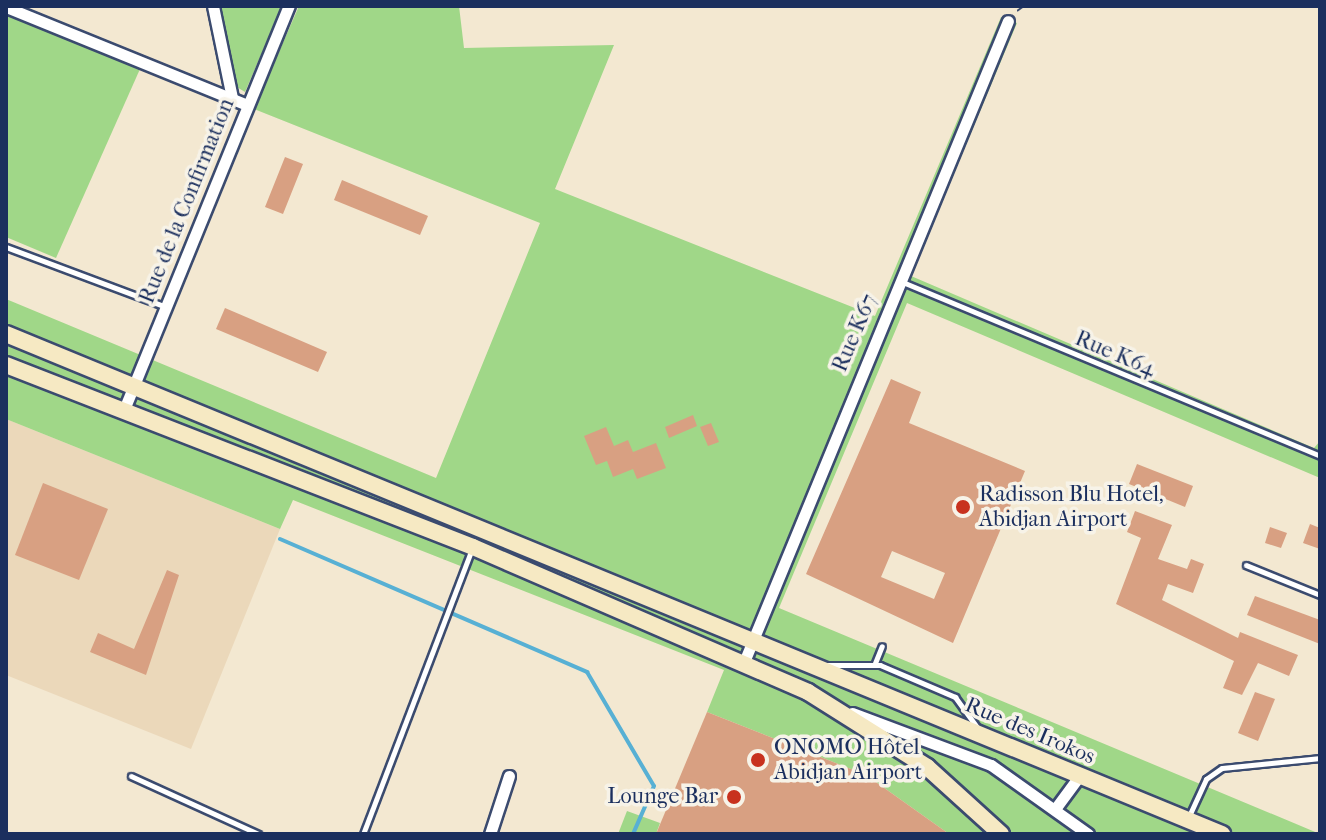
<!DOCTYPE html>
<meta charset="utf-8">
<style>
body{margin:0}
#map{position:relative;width:1326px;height:840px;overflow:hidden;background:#f3e8d1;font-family:"IM FELL French Canon",serif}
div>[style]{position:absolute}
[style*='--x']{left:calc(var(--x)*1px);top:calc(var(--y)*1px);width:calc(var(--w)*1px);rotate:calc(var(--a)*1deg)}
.built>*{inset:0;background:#ebd8ba}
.green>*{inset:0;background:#a0d788}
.stream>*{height:4px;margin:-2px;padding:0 2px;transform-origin:2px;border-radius:2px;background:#57b0d4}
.building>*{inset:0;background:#d8a082}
.path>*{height:2px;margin-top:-1px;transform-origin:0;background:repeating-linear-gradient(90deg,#3b4b6f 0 6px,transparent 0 12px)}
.roads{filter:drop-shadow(2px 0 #3b4b6f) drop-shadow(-2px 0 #3b4b6f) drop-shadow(0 2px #3b4b6f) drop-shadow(0 -2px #3b4b6f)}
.lane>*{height:5px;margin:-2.5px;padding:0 2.5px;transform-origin:2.5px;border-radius:2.5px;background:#fff}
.street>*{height:11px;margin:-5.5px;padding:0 5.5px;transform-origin:5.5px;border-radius:5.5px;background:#fff}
.secondary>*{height:16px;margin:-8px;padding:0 8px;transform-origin:8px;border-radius:8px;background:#f6e9c3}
.dots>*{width:22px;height:22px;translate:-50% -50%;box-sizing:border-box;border:4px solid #f7f3e8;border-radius:50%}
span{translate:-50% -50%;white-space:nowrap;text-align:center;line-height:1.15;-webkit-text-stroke:7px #f7f3e8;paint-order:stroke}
.street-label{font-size:22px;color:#1b2f5e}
.poi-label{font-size:22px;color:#1b2f5e}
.left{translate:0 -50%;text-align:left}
.right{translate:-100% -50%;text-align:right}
.frame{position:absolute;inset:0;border:8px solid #1b2f5e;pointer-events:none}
</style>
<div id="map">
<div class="built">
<i style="clip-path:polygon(6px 419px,280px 529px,191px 749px,6px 675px)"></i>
</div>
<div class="green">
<i style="clip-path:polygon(217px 6px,282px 6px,245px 92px,232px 84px)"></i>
<i style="clip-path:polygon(299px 6px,459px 6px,464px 48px,614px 45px,555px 189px,875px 316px,1001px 17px,1017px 23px,911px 276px,1314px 448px,1320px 441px,1320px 478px,907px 303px,779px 608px,1320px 834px,949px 834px,866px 775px,707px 712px,724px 670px,293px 500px,280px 529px,6px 419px,6px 299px,436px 478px,540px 223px,254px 109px)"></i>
<i style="clip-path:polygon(6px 12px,140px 69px,56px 258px,6px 237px)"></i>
<i style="clip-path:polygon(627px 811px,660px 823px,656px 834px,618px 834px)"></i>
</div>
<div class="stream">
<i style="--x:280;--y:539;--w:335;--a:23.4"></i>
<i style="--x:587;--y:672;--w:132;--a:59.6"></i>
<i style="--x:654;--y:786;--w:52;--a:113.6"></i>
</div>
<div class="building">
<i style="clip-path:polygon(285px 157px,303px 164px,283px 214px,265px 207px)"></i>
<i style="clip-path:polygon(342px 180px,428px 216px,420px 235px,334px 200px)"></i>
<i style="clip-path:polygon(225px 308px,327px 352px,318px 372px,216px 329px)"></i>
<i style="clip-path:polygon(evenodd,891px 379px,921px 392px,909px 423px,1025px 471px,953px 643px,806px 574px,891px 379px,892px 551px,945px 573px,934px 599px,881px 577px,892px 551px)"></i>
<i style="clip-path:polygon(693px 415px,697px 426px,669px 438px,665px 427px)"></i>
<i style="clip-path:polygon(711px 423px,719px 442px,708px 446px,700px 427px)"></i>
<i style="clip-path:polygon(606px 427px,614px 446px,628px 440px,633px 452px,656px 443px,666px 468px,637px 479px,633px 469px,613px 477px,607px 461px,596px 465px,584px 436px)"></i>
<i style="clip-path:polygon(1137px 464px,1193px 486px,1185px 507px,1129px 484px)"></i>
<i style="clip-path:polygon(43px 483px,108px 509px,79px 580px,15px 555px)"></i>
<i style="clip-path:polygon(1135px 511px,1172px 525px,1158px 559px,1187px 569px,1191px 559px,1204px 564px,1193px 593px,1168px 584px,1162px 600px,1238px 638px,1240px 632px,1298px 655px,1289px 676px,1258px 663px,1242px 695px,1223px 688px,1234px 661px,1116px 604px,1141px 538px,1127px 532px)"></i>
<i style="clip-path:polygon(1310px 524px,1320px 528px,1320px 549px,1303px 543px)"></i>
<i style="clip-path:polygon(1270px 527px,1287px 533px,1281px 548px,1265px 543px)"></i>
<i style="clip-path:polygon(167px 570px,179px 575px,146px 675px,90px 652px,98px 633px,134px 649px)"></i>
<i style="clip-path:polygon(1255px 596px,1320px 620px,1320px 644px,1247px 615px)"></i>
<i style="clip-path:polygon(1255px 692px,1275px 699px,1258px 741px,1238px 733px)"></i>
<i style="clip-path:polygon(707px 712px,866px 775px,949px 834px,656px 834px)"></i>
</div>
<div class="path">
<i style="--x:1017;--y:11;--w:9;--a:-36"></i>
</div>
<div class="roads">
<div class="lane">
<i style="--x:6;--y:247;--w:169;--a:20.5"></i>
<i style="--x:900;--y:281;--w:455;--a:22.6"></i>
<i style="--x:1246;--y:565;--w:80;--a:22.1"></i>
<i style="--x:875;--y:663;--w:18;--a:-68"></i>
<i style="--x:827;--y:665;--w:53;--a:0"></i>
<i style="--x:880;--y:665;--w:82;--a:23.1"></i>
<i style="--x:955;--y:697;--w:39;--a:54"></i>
<i style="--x:131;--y:776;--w:140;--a:24.5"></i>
<i style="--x:1189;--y:816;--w:41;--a:-65.3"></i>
<i style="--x:1206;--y:779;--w:19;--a:-35"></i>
<i style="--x:1222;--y:768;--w:99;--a:-5.8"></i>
<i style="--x:363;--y:834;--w:303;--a:-69.1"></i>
</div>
<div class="street">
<i style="--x:213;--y:6;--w:94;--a:78.3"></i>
<i style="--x:6;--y:7;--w:260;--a:22.1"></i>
<i style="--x:123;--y:412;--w:439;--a:-67.8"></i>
<i style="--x:744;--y:662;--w:693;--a:-67.62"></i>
<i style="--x:852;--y:713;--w:148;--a:20.5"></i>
<i style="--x:991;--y:765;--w:119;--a:35.4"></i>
<i style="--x:1055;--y:809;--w:42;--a:-53.7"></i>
<i style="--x:490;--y:834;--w:61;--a:-71.9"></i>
</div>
<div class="secondary">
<i style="--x:6;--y:334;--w:1315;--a:22.35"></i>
<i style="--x:6;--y:365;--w:501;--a:21.29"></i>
<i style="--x:473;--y:547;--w:365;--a:23.4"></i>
<i style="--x:808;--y:692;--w:141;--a:32.2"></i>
<i style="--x:927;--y:767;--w:100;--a:42.2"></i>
</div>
</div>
<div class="dots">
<i style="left:963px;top:507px;background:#c8321e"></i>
<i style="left:758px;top:760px;background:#c8321e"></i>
<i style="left:734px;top:797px;background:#c8321e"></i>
</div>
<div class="street-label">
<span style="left:187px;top:201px;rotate:-68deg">Rue de la Confirmation</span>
<span style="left:855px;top:333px;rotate:-67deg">Rue K67</span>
<span style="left:1115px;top:354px;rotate:23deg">Rue K64</span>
<span style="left:1030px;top:731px;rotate:23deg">Rue des Irokos</span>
</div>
<div class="poi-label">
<span class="left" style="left:979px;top:507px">Radisson Blu Hotel,<br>Abidjan Airport</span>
<span class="left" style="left:774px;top:760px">ONOMO Hôtel<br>Abidjan Airport</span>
<span class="right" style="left:718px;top:797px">Lounge Bar</span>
</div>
<div class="frame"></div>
</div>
